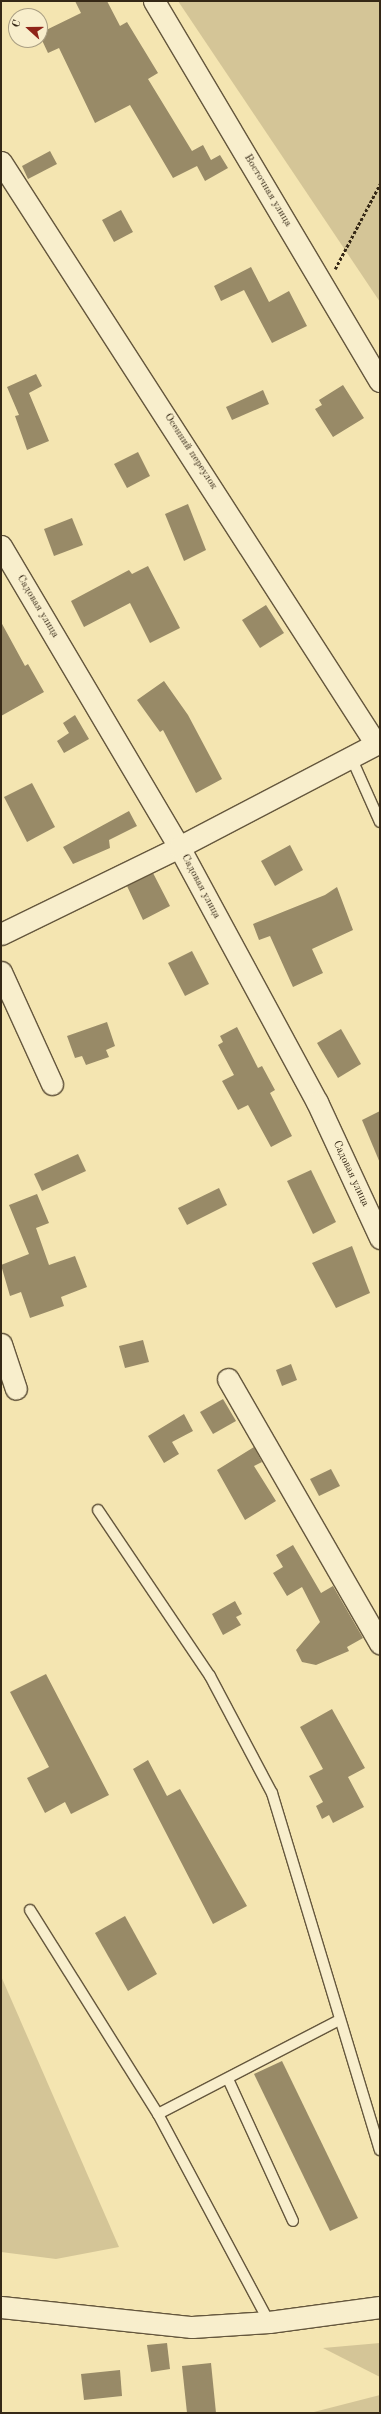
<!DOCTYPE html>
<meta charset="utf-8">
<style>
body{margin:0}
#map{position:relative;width:381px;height:2414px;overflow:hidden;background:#f4e5b1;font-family:"Old Standard TT",serif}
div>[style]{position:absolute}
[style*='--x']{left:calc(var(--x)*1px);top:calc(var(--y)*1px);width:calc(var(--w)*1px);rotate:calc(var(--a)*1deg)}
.green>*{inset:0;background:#d4c597}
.building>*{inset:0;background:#988a67}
.path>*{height:2.5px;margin-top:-1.25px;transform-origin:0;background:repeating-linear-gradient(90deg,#352816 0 3px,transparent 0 5px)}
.roads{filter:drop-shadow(1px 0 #65573d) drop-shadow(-1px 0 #65573d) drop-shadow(0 1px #65573d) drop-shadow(0 -1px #65573d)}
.lane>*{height:10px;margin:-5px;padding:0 5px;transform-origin:5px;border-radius:5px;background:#f8eecc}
.street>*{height:21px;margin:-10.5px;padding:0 10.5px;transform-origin:10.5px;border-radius:10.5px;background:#f8eecc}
span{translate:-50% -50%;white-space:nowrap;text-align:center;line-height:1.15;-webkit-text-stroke:4px #f8eecc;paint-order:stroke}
.street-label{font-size:11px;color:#352816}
.frame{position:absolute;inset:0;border:2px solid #352816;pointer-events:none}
.north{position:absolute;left:8px;top:8px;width:40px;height:40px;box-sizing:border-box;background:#f8eecc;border:1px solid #aa9f83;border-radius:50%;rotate:291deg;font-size:11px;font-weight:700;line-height:16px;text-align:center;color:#352816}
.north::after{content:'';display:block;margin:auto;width:14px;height:18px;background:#8f2418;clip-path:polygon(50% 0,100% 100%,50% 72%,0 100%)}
</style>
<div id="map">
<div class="green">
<i style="clip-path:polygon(178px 1px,380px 1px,380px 302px)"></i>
<i style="clip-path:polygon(1px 1976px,119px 2247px,56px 2259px,1px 2252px)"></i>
<i style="clip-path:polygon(380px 2343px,380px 2377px,323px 2348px)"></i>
<i style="clip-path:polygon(380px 2395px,380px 2413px,310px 2413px)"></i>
</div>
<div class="building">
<i style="clip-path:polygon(75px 1px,107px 1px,120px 26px,127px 22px,158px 73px,148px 79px,192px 151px,203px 145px,211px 160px,220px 155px,228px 168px,205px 181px,197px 166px,173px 178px,130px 105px,95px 123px,59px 48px,48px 53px,40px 36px,40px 33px,81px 13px)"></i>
<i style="clip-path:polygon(50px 151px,57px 164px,28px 179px,22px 166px)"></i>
<i style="clip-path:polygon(121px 210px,133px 232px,114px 242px,102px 220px)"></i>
<i style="clip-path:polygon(251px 267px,269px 302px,289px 291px,307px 326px,272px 343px,244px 290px,221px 301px,214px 286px)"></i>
<i style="clip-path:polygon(36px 374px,42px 386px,29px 393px,49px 441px,27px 450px,15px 416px,19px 415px,7px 387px)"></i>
<i style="clip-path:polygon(343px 385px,364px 418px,333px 437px,315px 409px,322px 405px,319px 400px)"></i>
<i style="clip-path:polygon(263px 390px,269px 404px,232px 420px,226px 407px)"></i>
<i style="clip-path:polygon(138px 452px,150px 476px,127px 488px,114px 464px)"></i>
<i style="clip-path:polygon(188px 504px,206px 550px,184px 561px,165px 514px)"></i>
<i style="clip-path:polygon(72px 518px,83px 545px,54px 556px,44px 529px)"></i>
<i style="clip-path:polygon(148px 566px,180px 628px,150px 643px,130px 603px,84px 627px,71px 601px,129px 570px,132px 574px)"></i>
<i style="clip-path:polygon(266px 605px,284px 633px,260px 648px,242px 620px)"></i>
<i style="clip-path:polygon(1px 622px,25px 666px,28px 664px,44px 692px,1px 716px)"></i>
<i style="clip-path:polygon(164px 681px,188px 715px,222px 779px,196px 793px,163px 730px,160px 732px,137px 700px)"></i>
<i style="clip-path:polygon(75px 715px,89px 739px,64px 753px,57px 741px,69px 733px,63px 723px)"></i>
<i style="clip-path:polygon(32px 783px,55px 827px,27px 842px,4px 797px)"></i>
<i style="clip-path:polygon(129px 811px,137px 826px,109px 840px,110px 848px,73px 864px,63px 847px)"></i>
<i style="clip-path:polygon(290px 845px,303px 870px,275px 886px,261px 861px)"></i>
<i style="clip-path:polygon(153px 873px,170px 906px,143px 920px,127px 886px,98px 900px)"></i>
<i style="clip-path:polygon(337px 887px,353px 930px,312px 949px,323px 973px,293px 987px,270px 936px,259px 940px,253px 924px,325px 895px)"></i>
<i style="clip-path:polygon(192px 951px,209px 984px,185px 996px,168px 963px)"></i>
<i style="clip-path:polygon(107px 1022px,115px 1046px,106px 1050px,109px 1057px,86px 1065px,82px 1056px,75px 1058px,67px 1036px)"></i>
<i style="clip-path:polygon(237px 1027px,258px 1068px,262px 1066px,275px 1090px,270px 1093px,292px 1136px,271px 1147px,248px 1105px,238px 1110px,222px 1081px,234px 1075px,218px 1045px,223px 1042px,220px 1036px)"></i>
<i style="clip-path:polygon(341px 1029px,361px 1064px,338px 1078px,317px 1043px)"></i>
<i style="clip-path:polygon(380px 1111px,380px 1163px,362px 1120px)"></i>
<i style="clip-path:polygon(78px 1154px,86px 1171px,42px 1191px,34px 1174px)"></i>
<i style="clip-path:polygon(311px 1170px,336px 1222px,313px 1234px,287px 1181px)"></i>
<i style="clip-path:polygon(219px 1188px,227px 1205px,187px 1225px,178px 1208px)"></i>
<i style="clip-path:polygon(37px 1194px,49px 1223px,36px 1228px,49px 1265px,75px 1256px,87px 1287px,61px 1297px,64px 1306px,30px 1318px,21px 1292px,10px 1296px,1px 1265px,29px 1254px,9px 1205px)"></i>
<i style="clip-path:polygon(352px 1246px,370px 1293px,336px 1308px,312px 1263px)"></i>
<i style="clip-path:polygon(143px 1340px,149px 1362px,125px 1368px,119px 1346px)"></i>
<i style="clip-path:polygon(291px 1364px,297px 1380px,282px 1386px,276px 1370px)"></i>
<i style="clip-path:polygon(223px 1399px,236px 1421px,213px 1434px,200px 1412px)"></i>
<i style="clip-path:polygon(184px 1414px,193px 1431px,172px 1442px,179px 1454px,164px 1463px,148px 1436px)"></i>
<i style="clip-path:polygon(254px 1447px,262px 1462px,254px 1466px,276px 1501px,245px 1520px,217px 1470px)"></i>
<i style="clip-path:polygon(331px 1469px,340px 1486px,319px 1496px,310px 1479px)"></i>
<i style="clip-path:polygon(293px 1545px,321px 1593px,333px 1586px,363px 1638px,347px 1647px,349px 1651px,316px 1665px,302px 1662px,296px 1650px,320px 1622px,302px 1587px,287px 1596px,273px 1573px,283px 1567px,276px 1555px)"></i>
<i style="clip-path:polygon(235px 1601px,242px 1614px,236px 1617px,241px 1625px,223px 1635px,212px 1614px)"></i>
<i style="clip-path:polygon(46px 1674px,109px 1795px,71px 1814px,65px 1802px,45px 1813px,27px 1778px,49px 1767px,10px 1692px)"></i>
<i style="clip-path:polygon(332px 1709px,365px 1768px,348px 1777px,364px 1807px,333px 1823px,329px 1815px,322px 1819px,316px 1806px,323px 1802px,309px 1776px,323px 1769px,300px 1727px)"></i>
<i style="clip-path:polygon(148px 1760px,167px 1796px,180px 1789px,247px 1906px,213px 1924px,133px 1769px)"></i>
<i style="clip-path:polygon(125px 1916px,157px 1974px,128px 1991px,95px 1933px)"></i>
<i style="clip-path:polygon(282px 2061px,358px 2218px,330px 2231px,254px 2074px)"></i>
<i style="clip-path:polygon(167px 2343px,170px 2369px,151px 2372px,147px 2345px)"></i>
<i style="clip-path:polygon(211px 2363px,216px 2413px,187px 2413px,182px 2366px)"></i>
<i style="clip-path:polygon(120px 2370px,122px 2396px,84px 2400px,81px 2374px)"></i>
</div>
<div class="path">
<i style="--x:335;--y:269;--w:96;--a:-62.1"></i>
</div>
<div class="roads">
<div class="lane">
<i style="--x:351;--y:757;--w:71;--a:66"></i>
<i style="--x:98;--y:1510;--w:200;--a:56"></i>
<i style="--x:210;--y:1676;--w:132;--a:62.1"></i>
<i style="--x:272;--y:1793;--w:373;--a:73.2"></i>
<i style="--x:30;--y:1910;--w:241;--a:57.9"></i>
<i style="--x:158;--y:2114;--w:236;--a:61.9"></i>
<i style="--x:228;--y:2079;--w:156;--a:65.4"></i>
<i style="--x:158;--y:2114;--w:204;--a:-27.4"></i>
</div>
<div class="street">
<i style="--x:154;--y:1;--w:442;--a:59.3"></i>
<i style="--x:1;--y:162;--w:692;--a:57.21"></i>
<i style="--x:1;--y:546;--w:350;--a:59.4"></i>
<i style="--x:179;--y:847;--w:290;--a:61.6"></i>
<i style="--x:317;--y:1102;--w:150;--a:65.1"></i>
<i style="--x:1;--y:934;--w:198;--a:-26"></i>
<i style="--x:179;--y:847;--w:227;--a:-27.6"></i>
<i style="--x:1;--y:972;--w:123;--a:65.5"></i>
<i style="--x:1;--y:1344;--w:47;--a:71.6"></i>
<i style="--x:228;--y:1379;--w:305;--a:60.1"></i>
<i style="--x:1;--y:2307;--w:192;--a:6"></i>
<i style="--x:192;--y:2327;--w:77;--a:-3.7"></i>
<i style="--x:269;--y:2322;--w:112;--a:-7.7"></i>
</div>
</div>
<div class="street-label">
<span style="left:267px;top:191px;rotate:59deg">Восточная улица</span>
<span style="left:190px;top:452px;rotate:57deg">Осенний переулок</span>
<span style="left:37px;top:607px;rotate:59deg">Садовая улица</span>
<span style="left:200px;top:887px;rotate:62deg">Садовая улица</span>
<span style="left:350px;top:1174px;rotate:65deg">Садовая улица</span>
</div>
<div class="frame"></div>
<div class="north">С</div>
</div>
